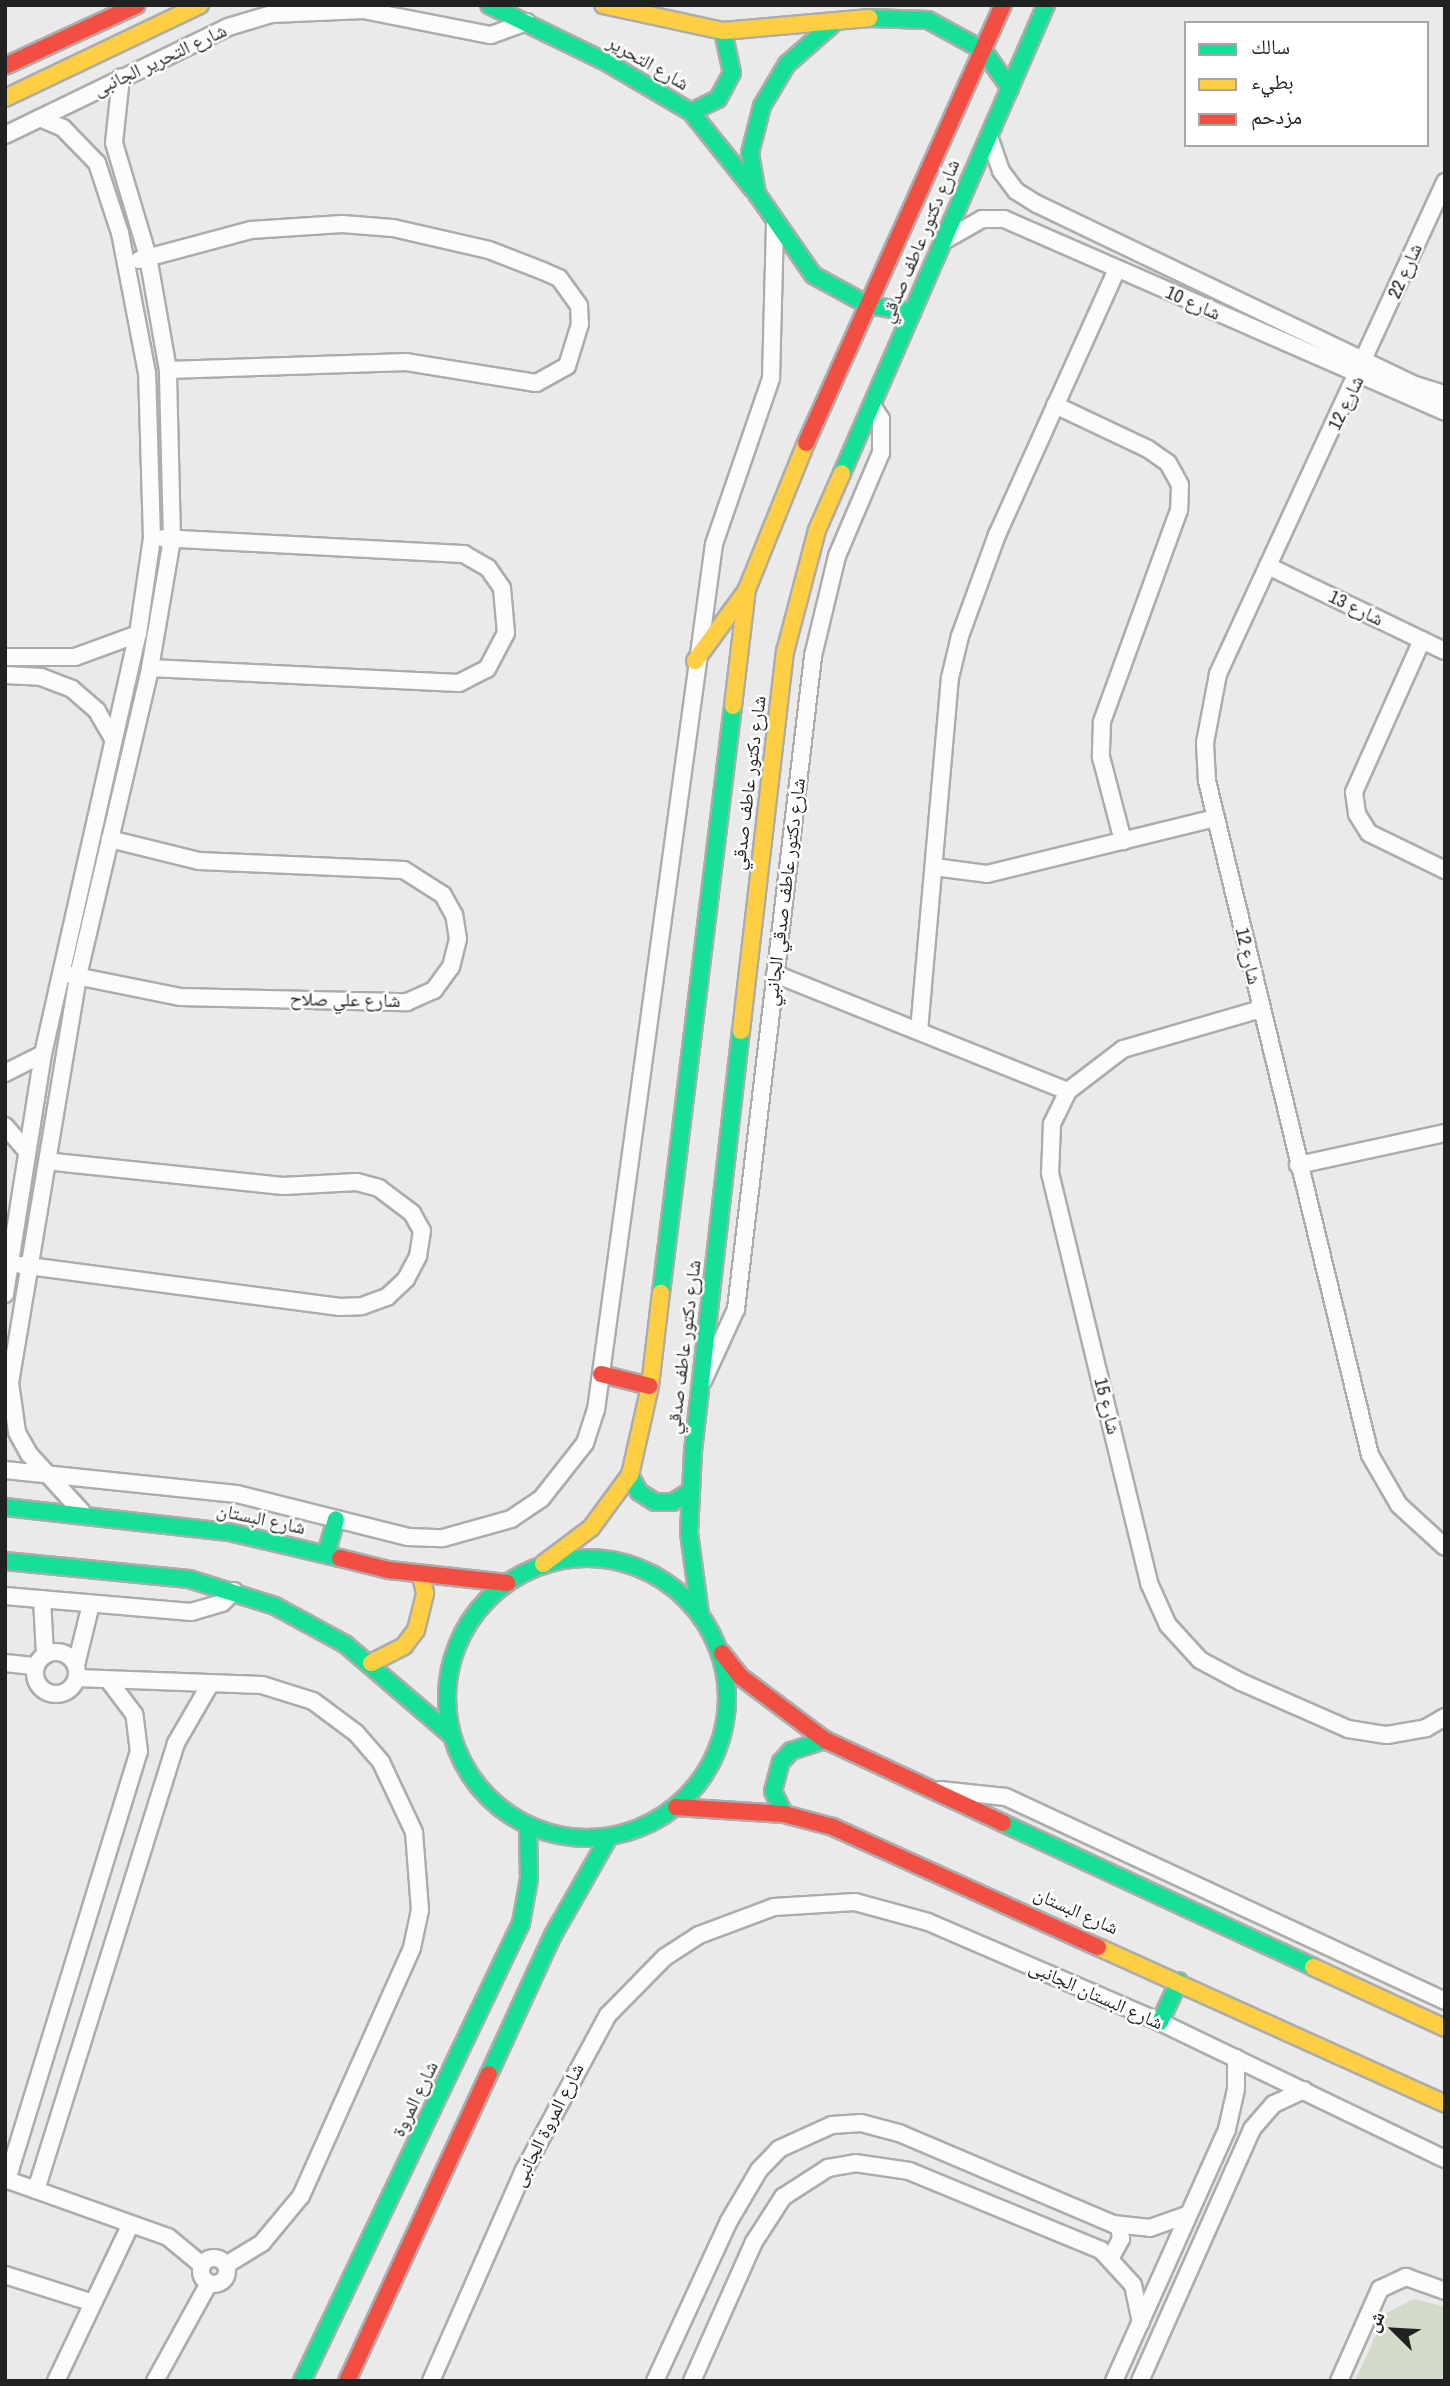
<!DOCTYPE html>
<meta charset="utf-8">
<style>
body{margin:0}
#map{position:relative;width:1450px;height:2386px;overflow:hidden;background:#eaeaeb;font-family:"Archivo Narrow","Noto Naskh Arabic",sans-serif}
div>[style]{position:absolute}
[style*='--x']{left:calc(var(--x)*1px);top:calc(var(--y)*1px);width:calc(var(--w)*1px);rotate:calc(var(--a)*1deg)}
.green>*{inset:0;background:#d3dac9}
.roads{filter:drop-shadow(2px 0 #acacac) drop-shadow(-2px 0 #acacac) drop-shadow(0 2px #acacac) drop-shadow(0 -2px #acacac)}
.street>*{height:16px;margin:-8px;padding:0 8px;transform-origin:8px;border-radius:8px;background:#fcfcfc}
.street>.ring{margin:-8px;padding:0;box-sizing:content-box;background:none;border:16px solid #fcfcfc;border-radius:50%}
.fast>*{height:16px;margin:-8px;padding:0 8px;transform-origin:8px;border-radius:8px;background:#16e098}
.fast>.ring{margin:-8px;padding:0;box-sizing:content-box;background:none;border:16px solid #16e098;border-radius:50%}
.slow>*{height:16px;margin:-8px;padding:0 8px;transform-origin:8px;border-radius:8px;background:#ffcf43}
.jam>*{height:16px;margin:-8px;padding:0 8px;transform-origin:8px;border-radius:8px;background:#f24e42}
span{translate:-50% -50%;white-space:nowrap;text-align:center;line-height:1.15;-webkit-text-stroke:5px #fff;paint-order:stroke}
.street-label{font-size:19px;color:#202121}
.frame{position:absolute;inset:0;border:7px solid #202121;pointer-events:none}
.legend{position:absolute;left:1184px;top:21px;width:245px;height:126px;box-sizing:border-box;background:#fff;border:2px solid #a6a6a6;margin:0;padding:9px 12px;list-style:none;font-size:21px;color:#202121}
.legend li{display:flex;align-items:center;gap:14px;height:35px}
.legend b{width:35px;border:2px solid #a6a6a6}
.north{position:absolute;left:1359px;top:2295px;width:70px;height:70px;-webkit-text-stroke:5px #fff;paint-order:stroke;rotate:294deg;font-size:19px;font-weight:700;line-height:28px;text-align:center;color:#202121}
.north::after{content:'';display:block;margin:auto;width:24px;height:32px;background:#202121;clip-path:polygon(50% 0,100% 100%,50% 72%,0 100%)}
</style>
<div id="map">
<div class="green">
<i style="clip-path:polygon(1414px 2299px,1445px 2307px,1445px 2381px,1355px 2381px,1386px 2313px)"></i>
</div>
<div class="roads">
<div class="street">
<i style="--x:5;--y:135;--w:248;--a:-25.8"></i>
<i style="--x:228;--y:27;--w:46;--a:-16.5"></i>
<i style="--x:272;--y:14;--w:91;--a:-2.5"></i>
<i style="--x:363;--y:10;--w:130;--a:11.1"></i>
<i style="--x:491;--y:35;--w:38;--a:-20"></i>
<i style="--x:989;--y:136;--w:37;--a:71"></i>
<i style="--x:1001;--y:171;--w:25;--a:53"></i>
<i style="--x:1016;--y:191;--w:25;--a:32"></i>
<i style="--x:1037;--y:204;--w:419;--a:25.6"></i>
<i style="--x:1415;--y:385;--w:31;--a:17"></i>
<i style="--x:1445;--y:182;--w:542;--a:114.77"></i>
<i style="--x:1218;--y:674;--w:70;--a:100.7"></i>
<i style="--x:1205;--y:743;--w:38;--a:87"></i>
<i style="--x:1207;--y:781;--w:693;--a:76.4"></i>
<i style="--x:1370;--y:1455;--w:58;--a:59.9"></i>
<i style="--x:1399;--y:1505;--w:62;--a:42.4"></i>
<i style="--x:947;--y:239;--w:40;--a:-29.7"></i>
<i style="--x:982;--y:219;--w:22;--a:0"></i>
<i style="--x:1004;--y:219;--w:481;--a:23.6"></i>
<i style="--x:139;--y:260;--w:116;--a:-15"></i>
<i style="--x:251;--y:230;--w:91;--a:-3.8"></i>
<i style="--x:342;--y:224;--w:51;--a:4.5"></i>
<i style="--x:393;--y:228;--w:98;--a:12.9"></i>
<i style="--x:489;--y:250;--w:58;--a:21.3"></i>
<i style="--x:543;--y:271;--w:17;--a:24"></i>
<i style="--x:559;--y:278;--w:34;--a:54"></i>
<i style="--x:579;--y:306;--w:18;--a:87"></i>
<i style="--x:580;--y:324;--w:44;--a:107.2"></i>
<i style="--x:567;--y:366;--w:35;--a:151"></i>
<i style="--x:536;--y:383;--w:131;--a:-170.8"></i>
<i style="--x:407;--y:362;--w:239;--a:178.1"></i>
<i style="--x:1055;--y:405;--w:103;--a:25.3"></i>
<i style="--x:1148;--y:449;--w:24;--a:35"></i>
<i style="--x:1168;--y:463;--w:25;--a:61"></i>
<i style="--x:1180;--y:485;--w:25;--a:92"></i>
<i style="--x:1179;--y:510;--w:226;--a:110"></i>
<i style="--x:1102;--y:722;--w:35;--a:92"></i>
<i style="--x:1101;--y:757;--w:87;--a:75.3"></i>
<i style="--x:1268;--y:566;--w:196;--a:25.7"></i>
<i style="--x:1422;--y:640;--w:167;--a:114.1"></i>
<i style="--x:1354;--y:792;--w:22;--a:82"></i>
<i style="--x:1357;--y:814;--w:22;--a:58"></i>
<i style="--x:1369;--y:833;--w:85;--a:26"></i>
<i style="--x:5;--y:657;--w:70;--a:0"></i>
<i style="--x:75;--y:657;--w:67;--a:-20.1"></i>
<i style="--x:150;--y:668;--w:309;--a:2.8"></i>
<i style="--x:459;--y:683;--w:31;--a:-27"></i>
<i style="--x:487;--y:669;--w:41;--a:-62.2"></i>
<i style="--x:506;--y:633;--w:45;--a:-95.1"></i>
<i style="--x:502;--y:588;--w:24;--a:-125"></i>
<i style="--x:488;--y:568;--w:28;--a:-150"></i>
<i style="--x:464;--y:554;--w:301;--a:-177"></i>
<i style="--x:5;--y:675;--w:36;--a:3"></i>
<i style="--x:41;--y:677;--w:33;--a:21"></i>
<i style="--x:72;--y:689;--w:33;--a:41"></i>
<i style="--x:97;--y:711;--w:32;--a:60"></i>
<i style="--x:934;--y:867;--w:53;--a:7.5"></i>
<i style="--x:987;--y:874;--w:235;--a:-13.8"></i>
<i style="--x:775;--y:974;--w:315;--a:21.8"></i>
<i style="--x:71;--y:975;--w:111;--a:11.4"></i>
<i style="--x:180;--y:997;--w:227;--a:1.3"></i>
<i style="--x:407;--y:1002;--w:30;--a:-24"></i>
<i style="--x:434;--y:990;--w:29;--a:-54"></i>
<i style="--x:451;--y:967;--w:29;--a:-76"></i>
<i style="--x:458;--y:939;--w:24;--a:-99"></i>
<i style="--x:454;--y:915;--w:23;--a:-119"></i>
<i style="--x:443;--y:895;--w:46;--a:-147.3"></i>
<i style="--x:404;--y:870;--w:205;--a:-177.5"></i>
<i style="--x:199;--y:861;--w:92;--a:-166.1"></i>
<i style="--x:1261;--y:1009;--w:144;--a:163.8"></i>
<i style="--x:1123;--y:1049;--w:69;--a:142.6"></i>
<i style="--x:1068;--y:1091;--w:37;--a:116"></i>
<i style="--x:1052;--y:1124;--w:49;--a:92.3"></i>
<i style="--x:1050;--y:1173;--w:422;--a:76.4"></i>
<i style="--x:1149;--y:1583;--w:46;--a:65.7"></i>
<i style="--x:1168;--y:1625;--w:47;--a:47.6"></i>
<i style="--x:1200;--y:1660;--w:47;--a:28.2"></i>
<i style="--x:1241;--y:1682;--w:117;--a:23.7"></i>
<i style="--x:1348;--y:1729;--w:39;--a:9"></i>
<i style="--x:1387;--y:1735;--w:40;--a:-10"></i>
<i style="--x:1426;--y:1728;--w:22;--a:-30"></i>
<i style="--x:919;--y:1031;--w:354;--a:-85"></i>
<i style="--x:950;--y:678;--w:43;--a:-76.6"></i>
<i style="--x:960;--y:636;--w:108;--a:-69.9"></i>
<i style="--x:997;--y:535;--w:292;--a:-65.7"></i>
<i style="--x:5;--y:1073;--w:42;--a:-26.6"></i>
<i style="--x:5;--y:1126;--w:30;--a:49"></i>
<i style="--x:1298;--y:1165;--w:150;--a:-12.3"></i>
<i style="--x:21;--y:1265;--w:320;--a:7.5"></i>
<i style="--x:338;--y:1307;--w:24;--a:-2"></i>
<i style="--x:362;--y:1306;--w:27;--a:-20"></i>
<i style="--x:387;--y:1297;--w:26;--a:-43"></i>
<i style="--x:406;--y:1279;--w:26;--a:-62"></i>
<i style="--x:418;--y:1256;--w:25;--a:-81"></i>
<i style="--x:422;--y:1231;--w:21;--a:-119"></i>
<i style="--x:412;--y:1213;--w:41;--a:-142.9"></i>
<i style="--x:379;--y:1188;--w:23;--a:-165"></i>
<i style="--x:357;--y:1182;--w:74;--a:176.9"></i>
<i style="--x:283;--y:1186;--w:237;--a:-174"></i>
<i style="--x:5;--y:1294;--w:243;--a:-81"></i>
<i style="--x:43;--y:1054;--w:431;--a:-77.3"></i>
<i style="--x:138;--y:634;--w:97;--a:-81.7"></i>
<i style="--x:152;--y:538;--w:165;--a:-91.7"></i>
<i style="--x:147;--y:373;--w:143;--a:-100.9"></i>
<i style="--x:120;--y:233;--w:74;--a:-108.2"></i>
<i style="--x:97;--y:163;--w:49;--a:-134.2"></i>
<i style="--x:63;--y:128;--w:25;--a:-157"></i>
<i style="--x:704;--y:1379;--w:77;--a:-65.4"></i>
<i style="--x:736;--y:1309;--w:658;--a:-83.27"></i>
<i style="--x:813;--y:656;--w:103;--a:-76.5"></i>
<i style="--x:837;--y:556;--w:112;--a:-66.9"></i>
<i style="--x:881;--y:453;--w:34;--a:-90"></i>
<i style="--x:881;--y:419;--w:17;--a:-123"></i>
<i style="--x:5;--y:1470;--w:233;--a:5.9"></i>
<i style="--x:237;--y:1494;--w:176;--a:14.1"></i>
<i style="--x:408;--y:1537;--w:35;--a:2"></i>
<i style="--x:443;--y:1538;--w:71;--a:-15.6"></i>
<i style="--x:511;--y:1519;--w:36;--a:-34"></i>
<i style="--x:541;--y:1499;--w:71;--a:-51.8"></i>
<i style="--x:585;--y:1443;--w:35;--a:-72"></i>
<i style="--x:596;--y:1410;--w:874;--a:-82.24"></i>
<i style="--x:714;--y:544;--w:176;--a:-71"></i>
<i style="--x:771;--y:378;--w:154;--a:-88.5"></i>
<i style="--x:82;--y:1512;--w:79;--a:-132.4"></i>
<i style="--x:29;--y:1454;--w:25;--a:-119"></i>
<i style="--x:17;--y:1432;--w:49;--a:-98.1"></i>
<i style="--x:10;--y:1383;--w:413;--a:-80.5"></i>
<i style="--x:78;--y:976;--w:316;--a:-76.8"></i>
<i style="--x:150;--y:668;--w:131;--a:-80.3"></i>
<i style="--x:172;--y:539;--w:169;--a:-91.4"></i>
<i style="--x:168;--y:370;--w:115;--a:-100"></i>
<i style="--x:148;--y:257;--w:119;--a:-106.6"></i>
<i style="--x:114;--y:143;--w:66;--a:-83.9"></i>
<i style="--x:5;--y:1596;--w:187;--a:4.9"></i>
<i style="--x:191;--y:1612;--w:32;--a:-16"></i>
<i style="--x:222;--y:1603;--w:17;--a:-45"></i>
<i style="--x:42;--y:1599;--w:56;--a:86.9"></i>
<i class="ring" style="left:35px;top:1652px;width:26px;height:26px"></i>
<i style="--x:5;--y:1663;--w:31;--a:6"></i>
<i style="--x:76;--y:1665;--w:63;--a:-76.2"></i>
<i style="--x:77;--y:1678;--w:185;--a:2.2"></i>
<i style="--x:262;--y:1685;--w:53;--a:17.4"></i>
<i style="--x:313;--y:1701;--w:54;--a:36.7"></i>
<i style="--x:356;--y:1733;--w:38;--a:49"></i>
<i style="--x:381;--y:1762;--w:77;--a:64.8"></i>
<i style="--x:414;--y:1832;--w:78;--a:85.6"></i>
<i style="--x:420;--y:1910;--w:39;--a:102"></i>
<i style="--x:412;--y:1948;--w:272;--a:114.1"></i>
<i style="--x:301;--y:2196;--w:61;--a:129.7"></i>
<i style="--x:262;--y:2243;--w:42;--a:148.6"></i>
<i style="--x:940;--y:1790;--w:66;--a:6.1"></i>
<i style="--x:1006;--y:1797;--w:484;--a:24.9"></i>
<i style="--x:5;--y:2179;--w:173;--a:19.6"></i>
<i style="--x:168;--y:2237;--w:44;--a:39.5"></i>
<i style="--x:7;--y:2180;--w:448;--a:-72.9"></i>
<i style="--x:139;--y:1752;--w:38;--a:-97"></i>
<i style="--x:134;--y:1714;--w:39;--a:-127"></i>
<i style="--x:36;--y:2190;--w:468;--a:-72.6"></i>
<i style="--x:176;--y:1743;--w:66;--a:-59.9"></i>
<i style="--x:1111;--y:2257;--w:21;--a:-61"></i>
<i style="--x:1121;--y:2239;--w:14;--a:-98"></i>
<i class="ring" style="left:201px;top:2258px;width:10px;height:10px"></i>
<i style="--x:5;--y:2275;--w:89;--a:17.6"></i>
<i style="--x:56;--y:2381;--w:172;--a:-64.5"></i>
<i style="--x:155;--y:2381;--w:112;--a:-61.1"></i>
<i style="--x:431;--y:2381;--w:228;--a:-66.2"></i>
<i style="--x:523;--y:2172;--w:179;--a:-61.6"></i>
<i style="--x:608;--y:2015;--w:81;--a:-45.5"></i>
<i style="--x:665;--y:1957;--w:40;--a:-32.9"></i>
<i style="--x:699;--y:1935;--w:80;--a:-20.5"></i>
<i style="--x:774;--y:1907;--w:81;--a:-3.5"></i>
<i style="--x:855;--y:1902;--w:76;--a:15.3"></i>
<i style="--x:928;--y:1922;--w:253;--a:23.3"></i>
<i style="--x:1160;--y:2022;--w:316;--a:25.7"></i>
<i style="--x:655;--y:2381;--w:176;--a:-65.2"></i>
<i style="--x:729;--y:2221;--w:59;--a:-59.5"></i>
<i style="--x:759;--y:2170;--w:29;--a:-46"></i>
<i style="--x:779;--y:2149;--w:58;--a:-24.4"></i>
<i style="--x:832;--y:2125;--w:29;--a:-4"></i>
<i style="--x:861;--y:2123;--w:39;--a:15"></i>
<i style="--x:899;--y:2133;--w:233;--a:23"></i>
<i style="--x:1113;--y:2224;--w:37;--a:6"></i>
<i style="--x:1150;--y:2228;--w:41;--a:-19.7"></i>
<i style="--x:692;--y:2381;--w:152;--a:-66"></i>
<i style="--x:754;--y:2242;--w:54;--a:-57.2"></i>
<i style="--x:783;--y:2197;--w:54;--a:-32.8"></i>
<i style="--x:828;--y:2168;--w:27;--a:-10"></i>
<i style="--x:855;--y:2163;--w:55;--a:8.4"></i>
<i style="--x:909;--y:2171;--w:208;--a:22.4"></i>
<i style="--x:1101;--y:2250;--w:47;--a:47.6"></i>
<i style="--x:1133;--y:2285;--w:38;--a:78"></i>
<i style="--x:1114;--y:2381;--w:276;--a:-65.8"></i>
<i style="--x:1227;--y:2129;--w:41;--a:-77.3"></i>
<i style="--x:1236;--y:2089;--w:31;--a:-90"></i>
<i style="--x:1140;--y:2381;--w:276;--a:-66"></i>
<i style="--x:1252;--y:2129;--w:33;--a:-49"></i>
<i style="--x:1274;--y:2104;--w:33;--a:-25"></i>
<i style="--x:1339;--y:2381;--w:101;--a:-66"></i>
<i style="--x:1380;--y:2289;--w:29;--a:-25"></i>
<i style="--x:1406;--y:2277;--w:41;--a:19.7"></i>
</div>
<div class="fast">
<i style="--x:489;--y:5;--w:132;--a:26"></i>
<i style="--x:608;--y:63;--w:96;--a:30.6"></i>
<i style="--x:691;--y:112;--w:99;--a:51.2"></i>
<i style="--x:869;--y:18;--w:59;--a:1.9"></i>
<i style="--x:928;--y:20;--w:63;--a:28.6"></i>
<i style="--x:983;--y:50;--w:47;--a:54.6"></i>
<i style="--x:835;--y:22;--w:64;--a:138.8"></i>
<i style="--x:787;--y:64;--w:49;--a:120.8"></i>
<i style="--x:762;--y:106;--w:49;--a:104.3"></i>
<i style="--x:750;--y:153;--w:42;--a:80.3"></i>
<i style="--x:757;--y:194;--w:98;--a:55.3"></i>
<i style="--x:813;--y:275;--w:63;--a:28.6"></i>
<i style="--x:868;--y:305;--w:45;--a:9"></i>
<i style="--x:691;--y:112;--w:30;--a:-26"></i>
<i style="--x:718;--y:99;--w:30;--a:-62"></i>
<i style="--x:732;--y:73;--w:43;--a:-102.1"></i>
<i style="--x:842;--y:473;--w:511;--a:-66.45"></i>
<i style="--x:661;--y:1293;--w:591;--a:-83.01"></i>
<i style="--x:630;--y:1475;--w:19;--a:62"></i>
<i style="--x:639;--y:1492;--w:19;--a:32"></i>
<i style="--x:655;--y:1502;--w:18;--a:0"></i>
<i style="--x:673;--y:1502;--w:19;--a:-32"></i>
<i style="--x:5;--y:1507;--w:225;--a:6.4"></i>
<i style="--x:229;--y:1532;--w:114;--a:13.2"></i>
<i style="--x:326;--y:1554;--w:36;--a:-74"></i>
<i class="ring" style="left:447px;top:1558px;width:264px;height:264px"></i>
<i style="--x:5;--y:1561;--w:185;--a:5.6"></i>
<i style="--x:189;--y:1579;--w:90;--a:17.4"></i>
<i style="--x:275;--y:1606;--w:80;--a:28.5"></i>
<i style="--x:345;--y:1644;--w:140;--a:40.6"></i>
<i style="--x:700;--y:1614;--w:82;--a:-97.7"></i>
<i style="--x:689;--y:1533;--w:82;--a:-87.2"></i>
<i style="--x:693;--y:1451;--w:423;--a:-83.5"></i>
<i style="--x:784;--y:1814;--w:25;--a:-116"></i>
<i style="--x:773;--y:1791;--w:30;--a:-75"></i>
<i style="--x:781;--y:1762;--w:15;--a:-48"></i>
<i style="--x:791;--y:1751;--w:36;--a:-18"></i>
<i style="--x:1003;--y:1823;--w:342;--a:24.9"></i>
<i style="--x:1160;--y:2022;--w:45;--a:-65.1"></i>
<i style="--x:489;--y:2074;--w:153;--a:-65.3"></i>
<i style="--x:553;--y:1935;--w:113;--a:-60.3"></i>
<i style="--x:302;--y:2381;--w:508;--a:-64.44"></i>
<i style="--x:521;--y:1923;--w:45;--a:-79.7"></i>
<i style="--x:529;--y:1879;--w:53;--a:-91.1"></i>
</div>
<div class="slow">
<i style="--x:603;--y:5;--w:123;--a:12.2"></i>
<i style="--x:723;--y:31;--w:147;--a:-5.1"></i>
<i style="--x:5;--y:98;--w:216;--a:-25.5"></i>
<i style="--x:695;--y:661;--w:87;--a:-53.9"></i>
<i style="--x:733;--y:706;--w:118;--a:-83.2"></i>
<i style="--x:747;--y:589;--w:157;--a:-68"></i>
<i style="--x:741;--y:1031;--w:382;--a:-83.4"></i>
<i style="--x:785;--y:652;--w:126;--a:-75.3"></i>
<i style="--x:817;--y:530;--w:62;--a:-66.3"></i>
<i style="--x:543;--y:1564;--w:60;--a:-36.9"></i>
<i style="--x:591;--y:1528;--w:66;--a:-53.7"></i>
<i style="--x:630;--y:1475;--w:91;--a:-77.3"></i>
<i style="--x:650;--y:1386;--w:94;--a:-83.3"></i>
<i style="--x:371;--y:1663;--w:37;--a:-27"></i>
<i style="--x:404;--y:1646;--w:20;--a:-53"></i>
<i style="--x:416;--y:1630;--w:38;--a:-76"></i>
<i style="--x:425;--y:1593;--w:18;--a:-103"></i>
<i style="--x:1098;--y:1947;--w:381;--a:24.3"></i>
<i style="--x:1313;--y:1967;--w:145;--a:24.8"></i>
</div>
<div class="jam">
<i style="--x:5;--y:66;--w:145;--a:-24.8"></i>
<i style="--x:806;--y:443;--w:480;--a:-65.8"></i>
<i style="--x:601;--y:1374;--w:50;--a:13.8"></i>
<i style="--x:340;--y:1558;--w:50;--a:13.8"></i>
<i style="--x:389;--y:1570;--w:119;--a:6.3"></i>
<i style="--x:722;--y:1653;--w:31;--a:52"></i>
<i style="--x:741;--y:1677;--w:105;--a:36.9"></i>
<i style="--x:825;--y:1740;--w:196;--a:25"></i>
<i style="--x:676;--y:1807;--w:108;--a:3.7"></i>
<i style="--x:784;--y:1814;--w:51;--a:14.9"></i>
<i style="--x:833;--y:1827;--w:291;--a:24.4"></i>
<i style="--x:347;--y:2381;--w:338;--a:-65.2"></i>
</div>
</div>
<div class="street-label">
<span style="left:160px;top:60px;rotate:-25deg">شارع التحرير الجانبى</span>
<span style="left:648px;top:63px;rotate:30deg">شارع التحرير</span>
<span style="left:920px;top:241px;rotate:-67deg">شارع دكتور عاطف صدقي</span>
<span style="left:1405px;top:271px;rotate:-66deg">شارع 22</span>
<span style="left:1193px;top:303px;rotate:24deg">شارع 10</span>
<span style="left:1346px;top:403px;rotate:-64deg">شارع 12</span>
<span style="left:1356px;top:608px;rotate:26deg">شارع 13</span>
<span style="left:749px;top:783px;rotate:-83deg">شارع دكتور عاطف صدقي</span>
<span style="left:785px;top:892px;rotate:-83deg">شارع دكتور عاطف صدقي الجانبي</span>
<span style="left:1248px;top:956px;rotate:77deg">شارع 12</span>
<span style="left:345px;top:1000px;rotate:1deg">شارع علي صلاح</span>
<span style="left:684px;top:1347px;rotate:-83deg">شارع دكتور عاطف صدقي</span>
<span style="left:1107px;top:1406px;rotate:76deg">شارع 15</span>
<span style="left:261px;top:1519px;rotate:12deg">شارع البستان</span>
<span style="left:1076px;top:1911px;rotate:24deg">شارع البستان</span>
<span style="left:1096px;top:1995px;rotate:24deg">شارع البستان الجانبى</span>
<span style="left:415px;top:2099px;rotate:-64deg">شارع المروة</span>
<span style="left:548px;top:2125px;rotate:-63deg">شارع المروة الجانبى</span>
</div>
<div class="frame"></div>
<ul class="legend">
<li><b style="height:9px;background:#16e098"></b>سالك</li>
<li><b style="height:9px;background:#ffcf43"></b>بطيء</li>
<li><b style="height:9px;background:#f24e42"></b>مزدحم</li>
</ul>
<div class="north">ش</div>
</div>
